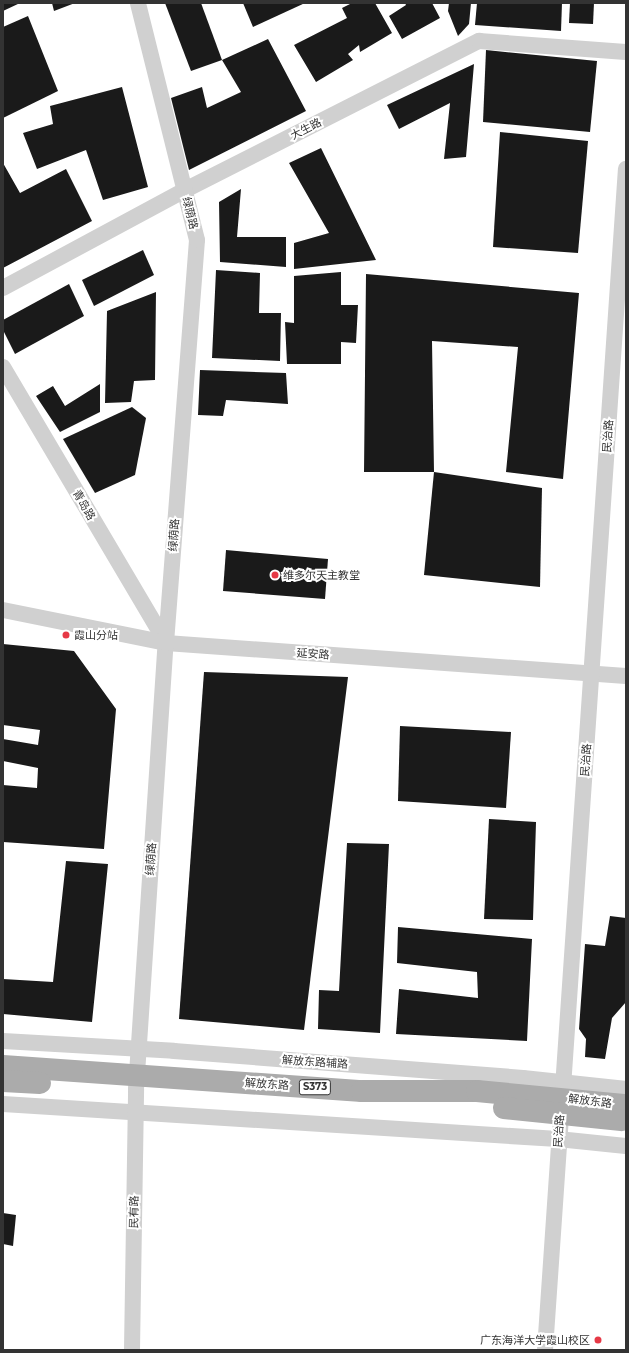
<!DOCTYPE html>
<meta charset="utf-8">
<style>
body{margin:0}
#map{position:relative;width:629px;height:1353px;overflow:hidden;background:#fff;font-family:Montserrat,"Noto Sans SC",sans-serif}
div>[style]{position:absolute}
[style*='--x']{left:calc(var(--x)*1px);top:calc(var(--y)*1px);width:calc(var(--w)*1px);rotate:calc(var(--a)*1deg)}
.building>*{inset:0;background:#1a1a1a}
.minor>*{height:16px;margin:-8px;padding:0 8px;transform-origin:8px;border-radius:8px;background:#d0d0d0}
.primary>*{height:22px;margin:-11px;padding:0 11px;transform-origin:11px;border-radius:11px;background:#ababab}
.dots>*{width:11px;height:11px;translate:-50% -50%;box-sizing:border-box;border:2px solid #fff;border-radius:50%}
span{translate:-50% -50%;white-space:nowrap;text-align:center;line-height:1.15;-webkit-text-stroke:4px #fff;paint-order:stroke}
.shield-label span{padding:1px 3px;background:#fff;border:1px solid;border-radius:3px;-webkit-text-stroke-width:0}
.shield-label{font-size:10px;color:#333;font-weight:700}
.street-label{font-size:11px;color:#333}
.poi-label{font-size:11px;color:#333}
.left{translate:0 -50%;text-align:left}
.right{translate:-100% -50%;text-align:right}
.frame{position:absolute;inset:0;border:4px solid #333;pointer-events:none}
</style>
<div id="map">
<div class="building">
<i style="clip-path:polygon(3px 3px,20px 3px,3px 11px)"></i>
<i style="clip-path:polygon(52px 3px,75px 3px,54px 11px)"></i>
<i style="clip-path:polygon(165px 3px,201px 3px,222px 60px,191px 71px)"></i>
<i style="clip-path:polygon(243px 3px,305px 3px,253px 27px)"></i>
<i style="clip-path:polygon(352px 3px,375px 3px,392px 33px,360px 52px,359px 45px,348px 54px,353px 60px,316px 82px,294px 45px,347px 18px,342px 8px)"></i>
<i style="clip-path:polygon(405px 3px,432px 3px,440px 18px,402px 39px,389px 16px,406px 5px)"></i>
<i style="clip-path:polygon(449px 3px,471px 3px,469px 24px,458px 36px,448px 11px)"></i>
<i style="clip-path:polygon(477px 3px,562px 3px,561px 31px,475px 25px)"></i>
<i style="clip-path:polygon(570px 3px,594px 3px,593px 24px,569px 23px)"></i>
<i style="clip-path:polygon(28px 16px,58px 91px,3px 118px,3px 27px)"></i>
<i style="clip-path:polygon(268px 39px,306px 111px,189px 170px,171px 98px,202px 87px,207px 108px,241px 92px,222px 60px)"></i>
<i style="clip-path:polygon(486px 50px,597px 61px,590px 132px,483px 122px)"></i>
<i style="clip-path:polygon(474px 64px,466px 157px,444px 159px,450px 103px,399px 129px,387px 105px)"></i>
<i style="clip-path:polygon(122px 87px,148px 187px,103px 200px,86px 150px,37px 169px,23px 133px,53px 124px,50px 106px)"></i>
<i style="clip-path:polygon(500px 132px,588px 141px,578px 253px,493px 247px)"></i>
<i style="clip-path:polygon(321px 148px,376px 260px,294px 269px,294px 243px,329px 233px,289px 163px)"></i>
<i style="clip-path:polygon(3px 163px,20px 193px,66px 169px,92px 221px,3px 268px)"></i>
<i style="clip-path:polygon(241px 189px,237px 237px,286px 237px,286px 267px,220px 262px,219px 202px)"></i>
<i style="clip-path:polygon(143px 250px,154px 275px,94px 306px,82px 280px)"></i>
<i style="clip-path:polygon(216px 270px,260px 273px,259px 313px,281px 313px,280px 361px,212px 358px)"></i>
<i style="clip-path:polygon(341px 272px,341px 305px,358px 305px,356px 343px,341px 342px,341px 364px,287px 364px,285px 322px,294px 323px,294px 276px)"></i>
<i style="clip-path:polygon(366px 274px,579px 293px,563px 479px,506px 472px,518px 347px,432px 341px,434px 472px,364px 472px)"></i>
<i style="clip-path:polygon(69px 284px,84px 316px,15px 354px,3px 330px,3px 320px)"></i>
<i style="clip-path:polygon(156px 292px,155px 380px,134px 381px,131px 402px,105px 403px,107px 311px)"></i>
<i style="clip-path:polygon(200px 370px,286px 373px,288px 404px,226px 400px,223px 416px,198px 415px)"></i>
<i style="clip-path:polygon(100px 384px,100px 412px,60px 432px,36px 396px,53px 386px,65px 406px)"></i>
<i style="clip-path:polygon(132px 407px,146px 418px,135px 475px,95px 493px,63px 439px)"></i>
<i style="clip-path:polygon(434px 472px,542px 488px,540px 587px,424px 575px)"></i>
<i style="clip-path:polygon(226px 550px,328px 559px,325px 599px,223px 591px)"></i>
<i style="clip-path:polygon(3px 644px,74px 651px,116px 709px,104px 849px,3px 842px,3px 785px,37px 788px,38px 768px,3px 761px,3px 739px,38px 745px,40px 730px,3px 725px)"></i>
<i style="clip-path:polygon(204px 672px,348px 677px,304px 1030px,179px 1019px)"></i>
<i style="clip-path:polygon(400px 726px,511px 732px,506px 808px,398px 801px)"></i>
<i style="clip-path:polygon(489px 819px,536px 822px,533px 920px,484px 919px)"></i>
<i style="clip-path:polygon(347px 843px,389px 844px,380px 1033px,318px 1029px,319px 990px,339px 991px)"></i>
<i style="clip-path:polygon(66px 861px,108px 864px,92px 1022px,3px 1014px,3px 979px,53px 982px)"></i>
<i style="clip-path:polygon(610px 916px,626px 918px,626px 1002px,612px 1018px,605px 1059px,585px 1057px,586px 1039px,579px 1029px,585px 944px,605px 946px)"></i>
<i style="clip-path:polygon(398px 927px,532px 939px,527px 1041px,396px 1034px,399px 989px,478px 998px,477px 972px,397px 963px)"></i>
<i style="clip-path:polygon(3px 1213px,16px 1215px,13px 1246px,3px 1244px)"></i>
</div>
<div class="minor">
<i style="--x:3;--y:288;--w:207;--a:-28.3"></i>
<i style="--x:185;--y:190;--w:330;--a:-26.9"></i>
<i style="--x:479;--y:41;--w:147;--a:4.3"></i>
<i style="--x:3;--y:367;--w:321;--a:59.4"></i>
<i style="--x:3;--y:610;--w:166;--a:11.4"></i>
<i style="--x:166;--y:643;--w:461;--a:4.1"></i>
<i style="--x:3;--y:1041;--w:171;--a:3.3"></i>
<i style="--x:174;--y:1051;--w:350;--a:4.4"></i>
<i style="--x:523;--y:1078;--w:104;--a:6.1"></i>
<i style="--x:3;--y:1104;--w:556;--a:3.61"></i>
<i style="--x:558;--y:1139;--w:68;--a:5.9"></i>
<i style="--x:132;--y:1350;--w:261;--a:-89.1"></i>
<i style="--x:136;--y:1089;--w:447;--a:-86.2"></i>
<i style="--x:166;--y:643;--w:404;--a:-85.6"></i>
<i style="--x:197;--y:240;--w:244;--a:-104"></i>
<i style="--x:545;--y:1350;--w:1184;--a:-86.08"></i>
</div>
<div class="primary">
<i style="--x:3;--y:1066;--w:360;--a:4"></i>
<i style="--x:362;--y:1091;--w:115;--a:0"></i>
<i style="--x:477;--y:1091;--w:150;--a:5.4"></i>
<i style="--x:3;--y:1081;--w:37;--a:3"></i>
<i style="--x:504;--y:1108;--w:118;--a:5.9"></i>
</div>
<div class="dots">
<i style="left:275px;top:575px;background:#e63946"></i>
<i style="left:66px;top:635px;background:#e63946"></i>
<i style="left:598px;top:1340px;background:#e63946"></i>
</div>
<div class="shield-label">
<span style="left:315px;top:1087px">S373</span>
</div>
<div class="street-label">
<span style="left:306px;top:129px;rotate:-27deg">大生路</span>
<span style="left:190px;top:213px;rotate:76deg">绿荫路</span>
<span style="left:608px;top:436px;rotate:-86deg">民治路</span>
<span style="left:84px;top:505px;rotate:60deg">青岛路</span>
<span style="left:174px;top:535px;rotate:-86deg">绿荫路</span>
<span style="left:313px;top:654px;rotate:4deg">延安路</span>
<span style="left:586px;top:760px;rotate:-86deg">民治路</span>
<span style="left:151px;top:859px;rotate:-86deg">绿荫路</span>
<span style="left:315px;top:1062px;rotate:4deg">解放东路辅路</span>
<span style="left:267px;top:1084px;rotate:4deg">解放东路</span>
<span style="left:590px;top:1101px;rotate:7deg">解放东路</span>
<span style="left:559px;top:1131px;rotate:-86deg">民治路</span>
<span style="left:134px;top:1212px;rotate:-89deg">民有路</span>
</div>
<div class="poi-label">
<span class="left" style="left:283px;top:575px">维多尔天主教堂</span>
<span class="left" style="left:74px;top:635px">霞山分站</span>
<span class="right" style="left:590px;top:1340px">广东海洋大学霞山校区</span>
</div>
<div class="frame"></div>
</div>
